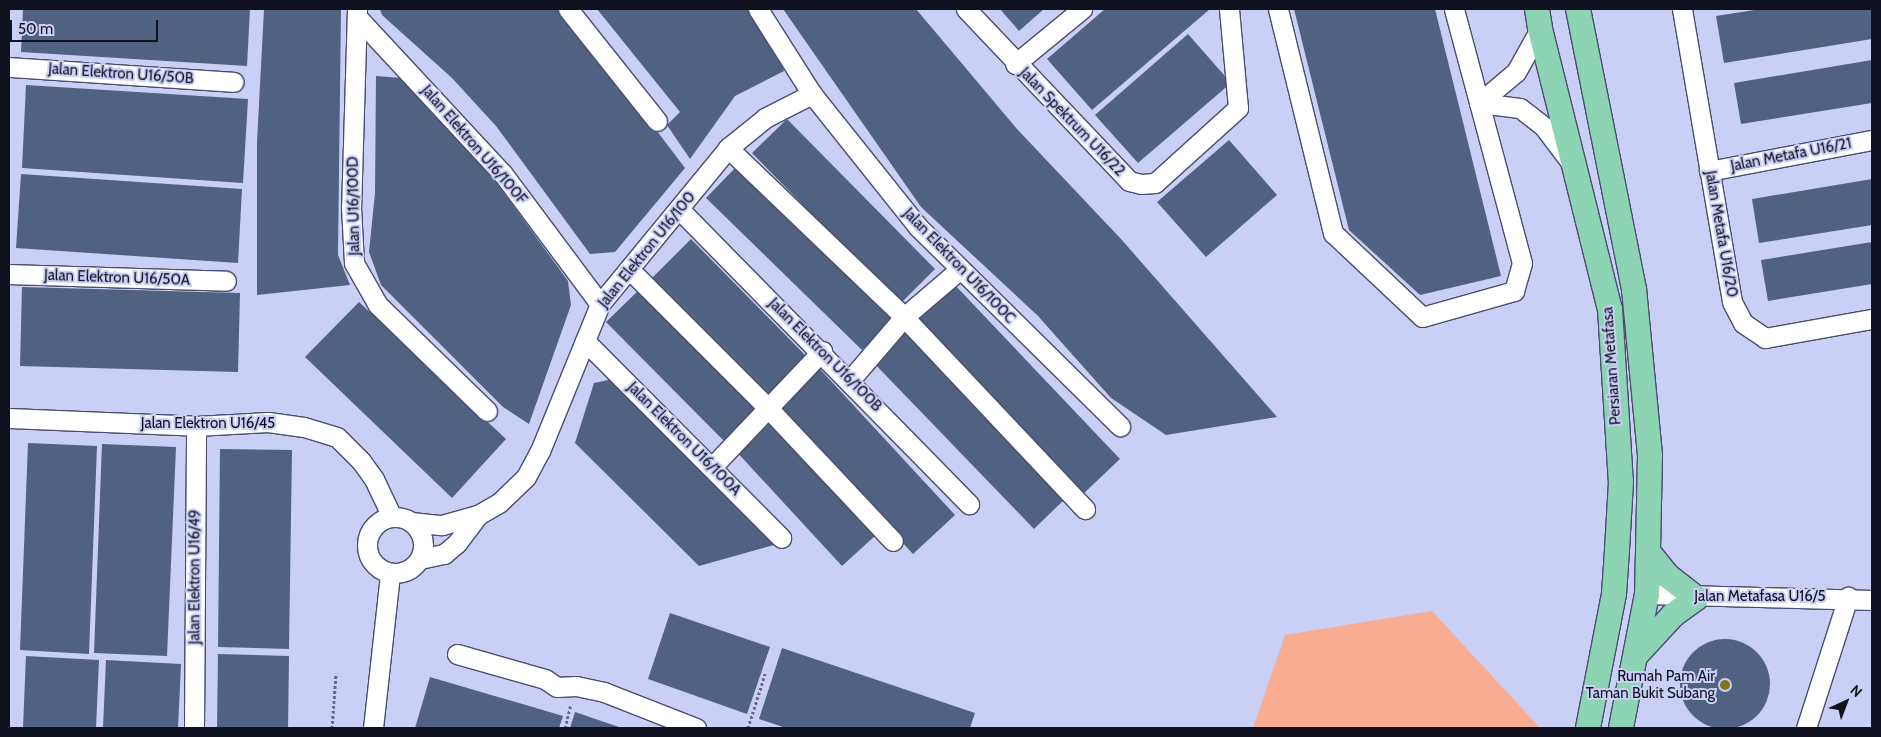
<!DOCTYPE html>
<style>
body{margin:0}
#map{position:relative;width:1881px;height:737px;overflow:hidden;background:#cacff6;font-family:Cabin,sans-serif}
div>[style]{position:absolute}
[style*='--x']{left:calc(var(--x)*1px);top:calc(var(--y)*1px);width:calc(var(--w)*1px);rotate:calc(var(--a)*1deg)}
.green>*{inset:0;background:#f8ad92}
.building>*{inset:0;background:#4f6281}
.round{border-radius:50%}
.path>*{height:3px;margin-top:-1.5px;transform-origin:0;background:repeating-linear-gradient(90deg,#646780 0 2.5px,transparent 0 5px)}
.roads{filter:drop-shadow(1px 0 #4a4d6e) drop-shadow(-1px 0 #4a4d6e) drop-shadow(0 1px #4a4d6e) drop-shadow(0 -1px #4a4d6e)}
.minor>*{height:19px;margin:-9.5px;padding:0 9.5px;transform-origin:9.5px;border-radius:9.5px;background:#fff}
.minor>.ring{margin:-9.5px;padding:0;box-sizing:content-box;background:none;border:19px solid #fff;border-radius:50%}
.major>*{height:24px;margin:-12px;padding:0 12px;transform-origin:12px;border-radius:12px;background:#8cd4b3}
.dots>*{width:14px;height:14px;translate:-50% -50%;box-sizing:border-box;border:2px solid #cacff6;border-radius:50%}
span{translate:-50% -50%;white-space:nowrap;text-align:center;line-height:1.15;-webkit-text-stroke:4px #cacff6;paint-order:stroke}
.street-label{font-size:15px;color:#10111e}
.poi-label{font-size:15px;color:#10111e}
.right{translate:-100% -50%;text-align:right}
.frame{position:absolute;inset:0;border:10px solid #10111e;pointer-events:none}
.north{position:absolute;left:1821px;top:677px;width:50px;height:50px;-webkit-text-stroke:4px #cacff6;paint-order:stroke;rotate:43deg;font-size:14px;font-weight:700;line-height:20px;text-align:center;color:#10111e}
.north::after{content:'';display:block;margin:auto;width:18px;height:22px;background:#10111e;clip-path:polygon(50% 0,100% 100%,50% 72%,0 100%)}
.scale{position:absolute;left:10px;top:20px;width:148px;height:22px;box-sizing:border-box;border:2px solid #10111e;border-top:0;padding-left:6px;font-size:15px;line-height:18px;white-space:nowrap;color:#10111e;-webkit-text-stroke:4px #cacff6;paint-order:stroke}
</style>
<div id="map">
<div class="green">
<i style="clip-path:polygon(1432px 611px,1540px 728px,1253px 728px,1285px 635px)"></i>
</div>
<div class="building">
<i style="clip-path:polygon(23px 9px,250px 9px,247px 66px,21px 52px)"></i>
<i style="clip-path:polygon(264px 9px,341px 9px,338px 255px,350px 285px,257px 295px,257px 142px)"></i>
<i style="clip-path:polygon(380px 9px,557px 9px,616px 77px,685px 168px,615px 252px,590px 254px,496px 126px,452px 78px,382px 15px)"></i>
<i style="clip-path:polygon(597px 9px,748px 9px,781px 57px,784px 71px,735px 96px,690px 159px,667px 125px,680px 112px)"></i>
<i style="clip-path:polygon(783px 9px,916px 9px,1017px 129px,1121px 239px,1277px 417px,1166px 435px,1111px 398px,1038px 316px,921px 207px)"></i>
<i style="clip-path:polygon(1000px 9px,1044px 9px,1019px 31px)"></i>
<i style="clip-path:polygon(1105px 9px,1210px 9px,1092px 110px,1047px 59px)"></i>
<i style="clip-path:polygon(1294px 9px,1435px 9px,1501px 276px,1420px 295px,1349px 230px)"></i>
<i style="clip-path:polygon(1761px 9px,1872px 9px,1872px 39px,1724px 63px,1716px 16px)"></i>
<i style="clip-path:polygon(1188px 34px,1231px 83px,1138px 163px,1095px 115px)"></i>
<i style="clip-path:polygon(1872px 60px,1872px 103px,1741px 124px,1734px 83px)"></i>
<i style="clip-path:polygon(376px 76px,402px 78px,480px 160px,568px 281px,571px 305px,529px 424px,503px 407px,381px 285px,369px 252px,375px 193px)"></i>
<i style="clip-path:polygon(26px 85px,248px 99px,243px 183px,22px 168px)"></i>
<i style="clip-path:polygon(787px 119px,935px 269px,900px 304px,752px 153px)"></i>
<i style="clip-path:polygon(1229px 140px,1277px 195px,1206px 257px,1157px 202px)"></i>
<i style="clip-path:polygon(739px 164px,896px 315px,862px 350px,706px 198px)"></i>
<i style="clip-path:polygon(21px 174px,242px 189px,238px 263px,16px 248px)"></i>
<i style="clip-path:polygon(1872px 179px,1872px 225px,1759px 243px,1752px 199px)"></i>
<i style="clip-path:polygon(691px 239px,808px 358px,769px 396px,652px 278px)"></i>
<i style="clip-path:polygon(1872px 242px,1872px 284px,1768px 301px,1761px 260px)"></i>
<i style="clip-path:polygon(952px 282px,1120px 459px,1083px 494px,915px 317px)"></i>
<i style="clip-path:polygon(22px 287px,240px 293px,238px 372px,20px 366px)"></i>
<i style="clip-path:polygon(641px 288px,760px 409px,726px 443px,606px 322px)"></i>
<i style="clip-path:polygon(359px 302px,506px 439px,452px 498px,305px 357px)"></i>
<i style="clip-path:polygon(906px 327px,1068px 496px,1034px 529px,871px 360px)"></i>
<i style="clip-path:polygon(819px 368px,955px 515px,913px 554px,777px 406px)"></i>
<i style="clip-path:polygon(618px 378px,759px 523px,774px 545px,699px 566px,575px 443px,594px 383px)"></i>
<i style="clip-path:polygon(769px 418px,877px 534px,842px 566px,735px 450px)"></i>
<i style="clip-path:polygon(28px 443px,97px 446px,89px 654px,20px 650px)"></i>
<i style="clip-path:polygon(102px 444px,176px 447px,167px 656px,94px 653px)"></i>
<i style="clip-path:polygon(220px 449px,292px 450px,289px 649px,218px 647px)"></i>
<i style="clip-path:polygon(670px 613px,770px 647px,747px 714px,648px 679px)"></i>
<i class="round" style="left:1680px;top:639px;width:90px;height:90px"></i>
<i style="clip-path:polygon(782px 648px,975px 713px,970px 728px,786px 728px,759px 719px)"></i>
<i style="clip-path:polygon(218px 654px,289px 656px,288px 728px,217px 728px)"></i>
<i style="clip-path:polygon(26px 656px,99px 660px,96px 728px,23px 728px)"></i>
<i style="clip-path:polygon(106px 660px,181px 664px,178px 728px,103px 728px)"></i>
<i style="clip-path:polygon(430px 677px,563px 716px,559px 728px,415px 728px)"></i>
<i style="clip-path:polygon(575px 712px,622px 728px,570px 728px)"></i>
</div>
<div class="path">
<i style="--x:332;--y:728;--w:55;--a:-85.8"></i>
<i style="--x:565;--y:728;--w:25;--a:-76"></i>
<i style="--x:748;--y:728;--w:57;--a:-72.5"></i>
</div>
<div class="roads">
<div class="minor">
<i style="--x:357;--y:9;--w:198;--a:91.7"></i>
<i style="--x:351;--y:207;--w:56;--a:86.9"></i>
<i style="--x:354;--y:263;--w:48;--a:60.3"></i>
<i style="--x:378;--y:305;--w:152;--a:44.2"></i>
<i style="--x:568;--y:9;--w:143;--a:51.5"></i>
<i style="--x:758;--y:9;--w:101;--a:57.6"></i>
<i style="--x:812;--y:94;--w:170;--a:51.4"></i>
<i style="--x:918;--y:227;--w:284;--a:44.6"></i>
<i style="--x:966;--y:9;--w:237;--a:46.5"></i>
<i style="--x:1129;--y:181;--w:12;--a:14"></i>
<i style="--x:1141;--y:184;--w:14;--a:-4"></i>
<i style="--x:1155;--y:183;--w:112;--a:-42.1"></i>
<i style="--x:1238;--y:108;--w:99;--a:-95.2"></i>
<i style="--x:1278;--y:9;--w:231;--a:76.2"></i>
<i style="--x:1333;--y:233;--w:122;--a:43.3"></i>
<i style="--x:1422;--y:317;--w:96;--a:-15.8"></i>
<i style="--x:1514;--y:291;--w:29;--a:-74"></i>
<i style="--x:1522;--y:263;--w:263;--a:-105"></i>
<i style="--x:1682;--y:9;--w:297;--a:80.3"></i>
<i style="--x:1732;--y:302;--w:24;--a:62"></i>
<i style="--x:1743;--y:323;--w:27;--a:34"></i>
<i style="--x:1765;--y:338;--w:109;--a:-10.1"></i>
<i style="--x:357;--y:17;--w:214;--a:47.1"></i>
<i style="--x:503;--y:174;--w:162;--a:53.3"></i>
<i style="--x:1015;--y:64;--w:87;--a:-39.4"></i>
<i style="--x:9;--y:67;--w:225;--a:3.8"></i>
<i style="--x:1479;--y:103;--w:41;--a:7"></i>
<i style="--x:1520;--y:108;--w:31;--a:38"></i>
<i style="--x:1544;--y:127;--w:46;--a:52.9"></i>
<i style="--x:1479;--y:103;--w:48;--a:-40"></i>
<i style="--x:1516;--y:72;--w:49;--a:-60.8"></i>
<i style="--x:728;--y:148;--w:244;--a:43.8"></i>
<i style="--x:904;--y:317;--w:264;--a:46.7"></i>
<i style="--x:1709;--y:171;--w:166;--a:-10.8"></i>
<i style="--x:679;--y:209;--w:414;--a:45.5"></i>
<i style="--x:629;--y:269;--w:198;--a:45"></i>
<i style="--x:769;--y:409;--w:181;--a:46.8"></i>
<i style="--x:9;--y:274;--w:217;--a:1.8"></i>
<i style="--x:585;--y:341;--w:278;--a:45.1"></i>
<i style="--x:850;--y:380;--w:83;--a:-49.4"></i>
<i style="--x:904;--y:317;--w:72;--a:-40.5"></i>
<i style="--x:9;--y:418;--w:187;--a:2.4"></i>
<i style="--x:196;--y:426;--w:72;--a:-3.2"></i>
<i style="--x:268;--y:422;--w:36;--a:8"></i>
<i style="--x:304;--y:427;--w:34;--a:17"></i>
<i style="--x:337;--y:437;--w:34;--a:45"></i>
<i style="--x:361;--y:461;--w:22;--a:54"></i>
<i style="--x:374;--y:479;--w:42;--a:64.7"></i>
<i style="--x:712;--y:467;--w:160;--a:-46.5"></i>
<i class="ring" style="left:367px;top:517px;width:37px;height:37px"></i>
<i style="--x:411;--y:522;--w:31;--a:6"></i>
<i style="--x:442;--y:525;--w:37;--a:-16"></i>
<i style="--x:478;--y:515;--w:24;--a:-30"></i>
<i style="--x:499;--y:503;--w:37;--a:-44"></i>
<i style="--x:526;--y:477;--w:30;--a:-62"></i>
<i style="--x:540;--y:451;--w:159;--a:-67.8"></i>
<i style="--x:600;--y:304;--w:202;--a:-50.6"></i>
<i style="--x:728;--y:148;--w:48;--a:-39"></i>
<i style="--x:765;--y:118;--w:53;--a:-27.1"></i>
<i style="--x:420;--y:559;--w:25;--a:-12"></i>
<i style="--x:444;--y:554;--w:17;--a:-40"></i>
<i style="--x:457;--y:543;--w:35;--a:-53"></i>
<i style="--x:1647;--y:594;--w:225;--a:1.5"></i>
<i style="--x:457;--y:654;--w:91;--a:15.9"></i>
<i style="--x:545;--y:679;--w:14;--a:34"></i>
<i style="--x:557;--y:687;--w:19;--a:-3"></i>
<i style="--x:576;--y:686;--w:29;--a:12"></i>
<i style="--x:604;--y:692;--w:99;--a:21.4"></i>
<i style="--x:194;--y:728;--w:302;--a:-89.6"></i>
<i style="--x:373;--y:728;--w:155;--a:-83.7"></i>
<i style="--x:1806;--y:728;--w:138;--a:-72.2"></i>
</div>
<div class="major">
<i style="--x:1537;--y:9;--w:20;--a:81"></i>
<i style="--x:1540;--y:29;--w:289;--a:76"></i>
<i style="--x:1610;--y:309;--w:173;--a:86.4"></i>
<i style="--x:1621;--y:482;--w:68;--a:93.4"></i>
<i style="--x:1617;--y:550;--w:44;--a:93.9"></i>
<i style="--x:1614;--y:594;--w:136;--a:101"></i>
<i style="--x:1578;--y:9;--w:286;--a:78.7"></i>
<i style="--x:1634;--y:289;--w:167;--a:84.5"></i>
<i style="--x:1650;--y:455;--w:139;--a:91.2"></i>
<i style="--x:1647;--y:594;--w:136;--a:101"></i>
<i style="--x:1637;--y:654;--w:53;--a:-47.3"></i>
<i style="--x:1673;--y:615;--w:29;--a:-36"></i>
<i style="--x:1696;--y:598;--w:37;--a:-142"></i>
<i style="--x:1667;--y:575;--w:28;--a:-129"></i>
</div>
</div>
<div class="dots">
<i style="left:1725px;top:685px;background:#837518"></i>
</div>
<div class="street-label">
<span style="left:121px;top:74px;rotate:4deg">Jalan Elektron U16/50B</span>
<span style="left:1072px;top:122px;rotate:46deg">Jalan Spektrum U16/22</span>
<span style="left:474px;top:145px;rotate:49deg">Jalan Elektron U16/100F</span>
<span style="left:1791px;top:155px;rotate:-11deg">Jalan Metafa U16/21</span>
<span style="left:354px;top:206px;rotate:-91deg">Jalan U16/100D</span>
<span style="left:1721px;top:234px;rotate:80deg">Jalan Metafa U16/20</span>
<span style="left:647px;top:250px;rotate:-51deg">Jalan Elektron U16/100</span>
<span style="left:959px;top:266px;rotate:46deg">Jalan Elektron U16/100C</span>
<span style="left:117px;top:278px;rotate:2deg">Jalan Elektron U16/50A</span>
<span style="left:825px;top:355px;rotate:45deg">Jalan Elektron U16/100B</span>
<span style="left:1612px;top:366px;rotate:-94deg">Persiaran Metafasa</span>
<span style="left:208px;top:424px">Jalan Elektron U16/45</span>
<span style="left:684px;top:439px;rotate:45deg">Jalan Elektron U16/100A</span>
<span style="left:195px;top:577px;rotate:-90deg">Jalan Elektron U16/49</span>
<span style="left:1760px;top:597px">Jalan Metafasa U16/5</span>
</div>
<div class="poi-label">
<span class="right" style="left:1715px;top:685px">Rumah Pam Air<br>Taman Bukit Subang</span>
</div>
<div class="frame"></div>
<div class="north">N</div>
<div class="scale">50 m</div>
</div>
